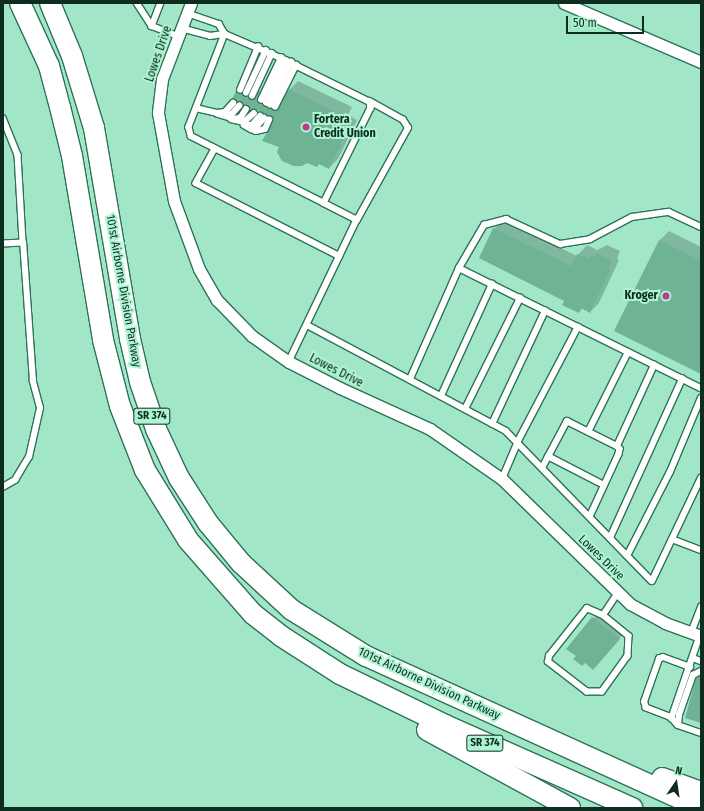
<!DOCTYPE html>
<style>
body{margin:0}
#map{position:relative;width:704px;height:811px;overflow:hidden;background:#a1e7c7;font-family:"Fira Sans Condensed",sans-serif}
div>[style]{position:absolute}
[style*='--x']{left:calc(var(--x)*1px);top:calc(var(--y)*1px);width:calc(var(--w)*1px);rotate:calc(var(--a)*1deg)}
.shadow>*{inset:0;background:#0003}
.building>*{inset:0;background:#6eb394}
.roads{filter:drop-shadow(1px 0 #2d7257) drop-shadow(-1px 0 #2d7257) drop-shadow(0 1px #2d7257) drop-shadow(0 -1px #2d7257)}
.lane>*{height:5.5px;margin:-2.75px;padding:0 2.75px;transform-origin:2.75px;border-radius:2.75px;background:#fff}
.street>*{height:11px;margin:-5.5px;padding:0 5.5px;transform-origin:5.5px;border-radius:5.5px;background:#fff}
.highway>*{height:20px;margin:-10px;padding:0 10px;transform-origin:10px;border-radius:10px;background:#fff}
.dots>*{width:11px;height:11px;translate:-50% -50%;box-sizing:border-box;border:2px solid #aef4d3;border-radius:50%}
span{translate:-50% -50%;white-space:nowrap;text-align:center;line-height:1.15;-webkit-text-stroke:4px #aef4d3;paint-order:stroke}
.shield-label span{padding:1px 3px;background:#aef4d3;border:1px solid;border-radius:3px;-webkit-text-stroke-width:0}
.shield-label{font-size:11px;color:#0f2c20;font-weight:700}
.street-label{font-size:12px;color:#0f2c20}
.poi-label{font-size:12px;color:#0f2c20;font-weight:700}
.left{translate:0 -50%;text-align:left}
.right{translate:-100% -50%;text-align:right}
.frame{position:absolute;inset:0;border:4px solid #0f2c20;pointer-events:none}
.north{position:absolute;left:656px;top:763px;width:40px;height:40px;-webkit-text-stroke:3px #aef4d3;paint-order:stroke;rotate:13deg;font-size:11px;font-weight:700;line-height:16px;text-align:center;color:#0f2c20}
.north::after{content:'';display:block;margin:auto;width:14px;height:18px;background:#0f2c20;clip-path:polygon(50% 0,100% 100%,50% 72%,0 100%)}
.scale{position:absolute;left:566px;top:16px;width:78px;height:18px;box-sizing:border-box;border:2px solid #0f2c20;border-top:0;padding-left:5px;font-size:12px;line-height:14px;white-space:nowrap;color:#0f2c20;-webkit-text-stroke:3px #aef4d3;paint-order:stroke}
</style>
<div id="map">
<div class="shadow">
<i style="clip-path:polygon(298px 81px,352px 107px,348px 115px,357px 120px,338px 159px,329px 168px,320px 163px,317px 166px,307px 161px,291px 165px,279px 156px,280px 147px,273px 117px,249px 105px,237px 92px,246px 83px,260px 91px,266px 90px,268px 95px,283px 102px,289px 90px)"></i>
<i style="clip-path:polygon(503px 220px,577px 256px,587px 245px,597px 250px,607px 245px,620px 251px,617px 259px,619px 260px,599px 303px,590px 312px,583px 308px,579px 312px,565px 300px,494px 229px)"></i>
<i style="clip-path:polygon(669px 231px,701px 247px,701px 373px,615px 330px,660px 240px)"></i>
<i style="clip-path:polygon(600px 611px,625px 632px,593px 669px,568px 648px)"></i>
</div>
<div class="building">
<i style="clip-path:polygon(289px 89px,343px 116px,339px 125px,348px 129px,329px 169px,319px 164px,317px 167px,307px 163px,302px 166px,294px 166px,282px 161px,277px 152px,279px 147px,262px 141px,273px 122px,272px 117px,255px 109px,250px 111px,249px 106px,243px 106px,241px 103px,232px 99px,236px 91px,251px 100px,257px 98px,259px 104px,276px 111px)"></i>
<i style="clip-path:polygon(493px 228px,571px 266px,577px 254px,589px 259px,590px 255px,594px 257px,597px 253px,612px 261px,608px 269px,611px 269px,590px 313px,581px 308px,579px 313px,562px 305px,564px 301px,479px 258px)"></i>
<i style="clip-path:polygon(659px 240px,701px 261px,701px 374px,614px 331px)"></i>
<i style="clip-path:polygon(592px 617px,620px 639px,593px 670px,585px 663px,582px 666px,573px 659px,576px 656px,566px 649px)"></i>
<i style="clip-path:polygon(701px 676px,701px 723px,685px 718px,696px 678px)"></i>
</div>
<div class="roads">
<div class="lane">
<i style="--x:137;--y:3;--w:27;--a:57"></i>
<i style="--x:161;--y:3;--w:25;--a:111"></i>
<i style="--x:152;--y:26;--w:28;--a:21"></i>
<i style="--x:187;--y:13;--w:34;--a:19"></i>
<i style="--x:219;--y:24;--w:12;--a:59"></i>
<i style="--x:225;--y:34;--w:100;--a:111.2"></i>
<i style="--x:189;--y:127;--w:9;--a:77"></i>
<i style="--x:191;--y:136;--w:149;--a:26.7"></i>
<i style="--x:181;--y:28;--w:30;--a:15"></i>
<i style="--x:210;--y:36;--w:15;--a:-8"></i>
<i style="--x:225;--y:34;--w:61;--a:23.2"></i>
<i style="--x:281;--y:58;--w:99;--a:26.3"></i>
<i style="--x:370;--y:102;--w:6;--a:81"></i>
<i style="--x:371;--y:108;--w:106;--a:116.3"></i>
<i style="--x:324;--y:203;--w:37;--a:27"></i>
<i style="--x:357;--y:220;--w:157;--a:115.6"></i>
<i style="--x:240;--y:90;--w:47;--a:-67.3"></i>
<i style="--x:246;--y:93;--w:47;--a:-65.1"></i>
<i style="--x:252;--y:96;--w:47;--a:-65.1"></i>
<i style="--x:261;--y:100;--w:47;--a:-64.5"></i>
<i style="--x:266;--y:103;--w:47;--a:-65.1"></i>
<i style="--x:270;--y:105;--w:48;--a:-64"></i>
<i style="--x:275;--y:107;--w:47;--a:-63.4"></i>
<i style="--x:196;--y:108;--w:22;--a:13"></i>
<i style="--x:217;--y:113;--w:8;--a:-7"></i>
<i style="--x:225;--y:112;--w:12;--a:-48"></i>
<i style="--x:218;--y:114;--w:18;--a:16"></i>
<i style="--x:235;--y:119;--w:6;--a:-18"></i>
<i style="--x:241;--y:117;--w:9;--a:-58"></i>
<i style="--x:221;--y:114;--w:11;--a:0"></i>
<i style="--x:232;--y:114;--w:11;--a:-49"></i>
<i style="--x:3;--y:118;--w:40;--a:68"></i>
<i style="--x:18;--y:155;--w:88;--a:86.7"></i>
<i style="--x:23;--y:243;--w:20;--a:177"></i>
<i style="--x:231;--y:119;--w:13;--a:13"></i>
<i style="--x:244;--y:122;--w:13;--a:-42"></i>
<i style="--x:244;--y:125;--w:8;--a:30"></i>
<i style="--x:251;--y:129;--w:5;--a:-22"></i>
<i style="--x:256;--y:127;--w:12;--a:-48"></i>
<i style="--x:246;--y:125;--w:6;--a:0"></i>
<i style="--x:252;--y:125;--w:12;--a:-48"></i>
<i style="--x:252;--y:129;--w:4;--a:27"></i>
<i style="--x:256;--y:131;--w:9;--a:-13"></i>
<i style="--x:265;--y:129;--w:10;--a:-66"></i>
<i style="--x:215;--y:149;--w:39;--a:119"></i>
<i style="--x:196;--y:183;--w:161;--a:27"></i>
<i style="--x:357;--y:220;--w:105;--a:-61"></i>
<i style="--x:408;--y:128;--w:9;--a:-122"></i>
<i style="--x:403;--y:120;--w:38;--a:-151"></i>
<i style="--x:459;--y:268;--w:270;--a:26.4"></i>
<i style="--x:307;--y:325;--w:225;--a:28"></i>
<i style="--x:506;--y:431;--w:209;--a:45.8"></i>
<i style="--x:652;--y:581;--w:114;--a:-64.6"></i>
<i style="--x:410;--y:379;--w:121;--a:-66.2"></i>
<i style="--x:459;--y:268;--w:50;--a:-59.8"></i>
<i style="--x:484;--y:225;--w:23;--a:-15"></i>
<i style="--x:506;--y:219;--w:60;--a:24.8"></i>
<i style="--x:560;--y:244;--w:30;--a:-9"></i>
<i style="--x:590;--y:239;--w:47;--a:-27.6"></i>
<i style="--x:632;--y:217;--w:37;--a:-8"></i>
<i style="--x:669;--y:212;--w:35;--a:25"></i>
<i style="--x:441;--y:396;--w:123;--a:-65.5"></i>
<i style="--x:465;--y:409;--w:124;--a:-63.6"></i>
<i style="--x:492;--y:424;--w:125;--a:-64.9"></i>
<i style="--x:588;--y:432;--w:89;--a:-63.4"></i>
<i style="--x:617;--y:446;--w:89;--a:-65.4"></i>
<i style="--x:548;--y:456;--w:63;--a:27.4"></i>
<i style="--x:542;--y:468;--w:53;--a:-62"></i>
<i style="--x:567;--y:421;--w:56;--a:26.6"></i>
<i style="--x:617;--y:446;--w:4;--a:45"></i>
<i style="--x:620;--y:449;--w:5;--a:101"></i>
<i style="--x:619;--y:454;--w:69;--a:114.7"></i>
<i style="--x:502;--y:479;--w:39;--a:-67"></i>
<i style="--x:517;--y:443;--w:131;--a:-62.3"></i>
<i style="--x:3;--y:487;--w:14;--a:-30"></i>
<i style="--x:15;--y:480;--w:27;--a:-59"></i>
<i style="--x:29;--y:457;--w:50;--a:-77.3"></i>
<i style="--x:40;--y:408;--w:28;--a:-105"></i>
<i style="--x:33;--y:381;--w:138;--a:-94.1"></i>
<i style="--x:610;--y:538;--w:175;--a:-65.6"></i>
<i style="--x:672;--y:539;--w:31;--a:21"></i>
<i style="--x:627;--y:556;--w:94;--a:-62.9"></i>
<i style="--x:670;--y:472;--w:80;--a:-67.3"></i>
<i style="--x:603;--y:615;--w:33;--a:39"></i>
<i style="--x:629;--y:636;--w:20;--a:93"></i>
<i style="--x:628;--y:656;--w:44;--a:125.8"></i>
<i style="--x:602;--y:692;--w:15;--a:180"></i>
<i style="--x:587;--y:692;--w:49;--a:-142.4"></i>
<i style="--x:548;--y:662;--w:6;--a:-81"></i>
<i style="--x:549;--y:656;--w:61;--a:-51.6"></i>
<i style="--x:587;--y:608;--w:17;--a:24"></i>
<i style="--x:603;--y:615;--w:27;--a:-56"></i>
<i style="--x:691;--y:633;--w:28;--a:-69"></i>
<i style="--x:700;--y:636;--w:87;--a:108.9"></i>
<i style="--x:672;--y:718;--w:9;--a:49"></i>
<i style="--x:678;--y:725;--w:24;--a:19"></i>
<i style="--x:693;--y:658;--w:9;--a:21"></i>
<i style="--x:672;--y:718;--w:28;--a:-159"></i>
<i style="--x:646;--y:708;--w:6;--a:-108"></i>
<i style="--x:644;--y:702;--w:46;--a:-70.8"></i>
<i style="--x:659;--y:659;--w:4;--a:-27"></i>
<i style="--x:663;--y:657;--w:29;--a:20"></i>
<i style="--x:678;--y:725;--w:10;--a:-84"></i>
<i style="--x:679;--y:715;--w:42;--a:-70.7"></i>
<i style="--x:693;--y:675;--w:9;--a:-27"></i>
</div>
<div class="street">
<i style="--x:191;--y:3;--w:81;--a:110.9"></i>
<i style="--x:162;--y:79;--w:34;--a:97"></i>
<i style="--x:158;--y:113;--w:89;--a:79.7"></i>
<i style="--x:174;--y:201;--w:72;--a:69.8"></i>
<i style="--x:199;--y:269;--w:36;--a:60"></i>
<i style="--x:217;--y:300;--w:50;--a:45.8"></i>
<i style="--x:252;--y:336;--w:45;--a:35.1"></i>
<i style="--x:289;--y:362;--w:57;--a:27"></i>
<i style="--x:340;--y:388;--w:99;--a:24.5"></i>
<i style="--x:430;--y:429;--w:88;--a:34.8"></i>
<i style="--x:502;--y:479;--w:179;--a:44.3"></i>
<i style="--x:630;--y:604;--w:40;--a:28"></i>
<i style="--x:665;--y:623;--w:38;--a:20"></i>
<i style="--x:564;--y:3;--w:149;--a:23.3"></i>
</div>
<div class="highway">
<i style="--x:20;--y:3;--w:69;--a:65.3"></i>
<i style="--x:49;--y:66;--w:42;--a:75"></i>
<i style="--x:60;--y:107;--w:50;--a:76.2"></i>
<i style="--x:72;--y:156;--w:187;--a:80.4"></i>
<i style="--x:103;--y:340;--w:68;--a:75.6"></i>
<i style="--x:120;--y:406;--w:69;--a:68.7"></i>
<i style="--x:145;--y:470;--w:82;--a:58.4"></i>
<i style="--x:188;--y:540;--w:98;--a:48.7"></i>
<i style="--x:253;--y:614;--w:36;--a:38"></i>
<i style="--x:281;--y:636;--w:70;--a:32.8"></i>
<i style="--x:340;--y:674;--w:117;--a:25.9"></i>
<i style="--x:445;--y:725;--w:205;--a:23.9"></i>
<i style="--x:50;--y:3;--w:57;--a:67.5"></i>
<i style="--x:72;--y:56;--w:75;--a:73"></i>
<i style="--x:94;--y:128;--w:214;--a:80.3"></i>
<i style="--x:130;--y:339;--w:44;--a:76.9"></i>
<i style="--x:140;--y:382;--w:50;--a:71.2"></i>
<i style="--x:156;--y:429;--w:54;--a:64.9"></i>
<i style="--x:179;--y:478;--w:54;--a:57.2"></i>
<i style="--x:208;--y:523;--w:52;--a:50.5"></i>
<i style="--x:241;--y:563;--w:69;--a:42.7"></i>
<i style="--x:292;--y:610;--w:87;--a:31.9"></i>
<i style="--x:366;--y:656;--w:368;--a:24.4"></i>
<i style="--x:427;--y:730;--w:163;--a:28.6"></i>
<i style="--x:662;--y:778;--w:41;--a:19.7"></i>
</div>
</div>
<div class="dots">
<i style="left:306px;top:127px;background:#b83d8d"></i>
<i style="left:666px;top:296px;background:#b83d8d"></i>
</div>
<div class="shield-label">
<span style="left:152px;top:416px">SR 374</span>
<span style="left:485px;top:743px">SR 374</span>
</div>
<div class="street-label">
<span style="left:159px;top:54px;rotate:-71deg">Lowes Drive</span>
<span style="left:123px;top:291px;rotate:80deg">101st Airborne Division Parkway</span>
<span style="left:336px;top:371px;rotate:27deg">Lowes Drive</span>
<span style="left:601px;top:558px;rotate:44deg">Lowes Drive</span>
<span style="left:429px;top:684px;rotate:25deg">101st Airborne Division Parkway</span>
</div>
<div class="poi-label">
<span class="left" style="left:314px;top:127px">Fortera<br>Credit Union</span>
<span class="right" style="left:658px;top:296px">Kroger</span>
</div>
<div class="frame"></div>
<div class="north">N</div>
<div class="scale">50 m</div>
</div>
